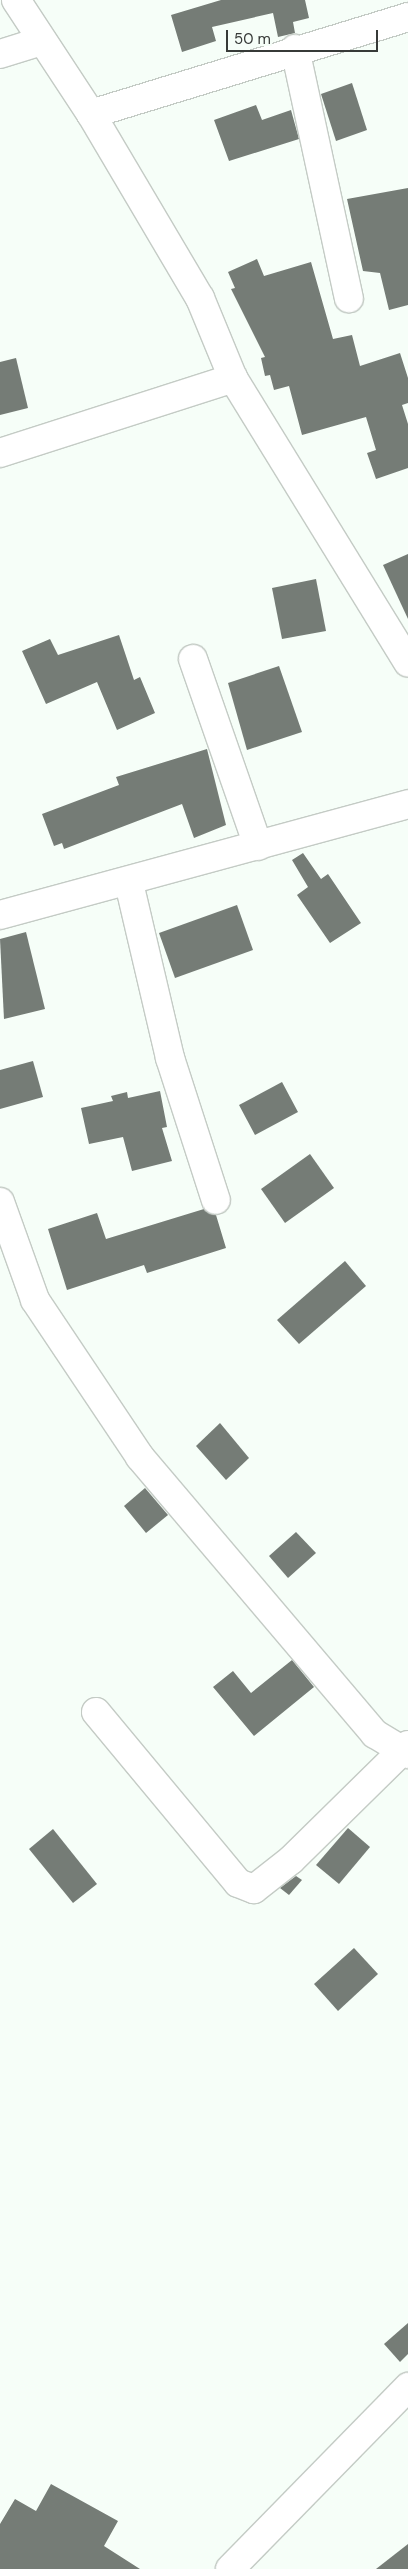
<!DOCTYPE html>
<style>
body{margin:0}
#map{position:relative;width:408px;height:2569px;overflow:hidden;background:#f6fef8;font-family:"DM Sans",sans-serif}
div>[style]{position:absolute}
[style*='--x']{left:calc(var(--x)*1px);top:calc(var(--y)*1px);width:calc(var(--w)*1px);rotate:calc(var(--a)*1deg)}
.building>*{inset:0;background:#757c76}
.roads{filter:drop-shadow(1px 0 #c4cbc5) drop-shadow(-1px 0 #c4cbc5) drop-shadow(0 1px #c4cbc5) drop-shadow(0 -1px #c4cbc5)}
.minor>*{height:28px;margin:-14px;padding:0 14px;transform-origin:14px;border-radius:14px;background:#fff}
span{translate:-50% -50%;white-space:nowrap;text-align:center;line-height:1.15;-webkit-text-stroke:5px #f6fef8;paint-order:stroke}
.scale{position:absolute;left:226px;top:30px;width:152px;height:22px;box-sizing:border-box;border:2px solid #373a38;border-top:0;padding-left:6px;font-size:15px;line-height:18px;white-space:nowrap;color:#373a38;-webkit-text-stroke:4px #f6fef8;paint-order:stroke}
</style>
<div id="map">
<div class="building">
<i style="clip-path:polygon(221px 0,305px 0,309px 18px,293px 22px,295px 33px,278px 37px,273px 13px,212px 27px,216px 41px,182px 52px,171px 15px)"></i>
<i style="clip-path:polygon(352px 83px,367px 130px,336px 141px,321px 94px)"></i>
<i style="clip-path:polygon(256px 105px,262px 120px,291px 110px,299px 139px,229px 161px,214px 120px)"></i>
<i style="clip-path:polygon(408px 188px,408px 305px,389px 310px,380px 273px,363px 271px,347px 199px)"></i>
<i style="clip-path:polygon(257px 259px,264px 276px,311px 262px,333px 339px,352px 335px,360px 366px,400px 353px,408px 378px,408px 403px,402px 405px,408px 424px,408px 468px,376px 479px,367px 453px,376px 450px,366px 417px,302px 435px,289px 386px,274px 390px,270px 375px,265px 376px,261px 358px,265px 357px,231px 289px,235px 288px,228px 272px)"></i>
<i style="clip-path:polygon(16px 358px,28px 408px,0 415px,0 362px)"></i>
<i style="clip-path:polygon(408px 554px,408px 619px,383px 565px)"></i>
<i style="clip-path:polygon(316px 579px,326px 631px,282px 639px,272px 588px)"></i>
<i style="clip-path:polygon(119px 635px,134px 680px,140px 677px,155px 713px,117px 730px,97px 682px,46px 704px,22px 651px,50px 639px,58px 655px)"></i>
<i style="clip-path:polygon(279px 666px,302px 732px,247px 750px,228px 683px)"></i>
<i style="clip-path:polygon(207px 749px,226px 825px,194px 838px,182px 804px,64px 849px,62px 843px,54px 846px,42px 814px,119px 785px,116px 777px)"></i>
<i style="clip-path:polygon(303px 853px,321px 879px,328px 874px,361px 923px,330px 943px,297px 895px,308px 887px,292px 860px)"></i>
<i style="clip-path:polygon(237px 905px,253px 950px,175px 978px,159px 933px)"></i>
<i style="clip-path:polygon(26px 932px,45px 1009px,4px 1019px,0 939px)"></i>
<i style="clip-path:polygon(33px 1061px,43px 1097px,0 1109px,0 1070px)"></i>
<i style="clip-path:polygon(282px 1082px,298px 1112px,255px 1135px,239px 1105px)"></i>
<i style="clip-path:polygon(160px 1091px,167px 1127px,162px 1128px,172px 1161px,132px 1171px,123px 1137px,89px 1144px,81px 1108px,113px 1101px,111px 1096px,127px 1092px,128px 1098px)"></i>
<i style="clip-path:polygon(310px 1154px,334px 1188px,285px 1223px,261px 1189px)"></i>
<i style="clip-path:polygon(204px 1209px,216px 1215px,226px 1248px,147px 1273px,144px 1265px,67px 1290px,48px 1229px,97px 1213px,106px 1239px)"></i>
<i style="clip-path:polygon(345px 1261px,366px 1286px,299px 1344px,277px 1320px)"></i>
<i style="clip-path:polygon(220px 1423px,249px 1458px,226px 1480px,196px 1446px)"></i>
<i style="clip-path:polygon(145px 1488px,168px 1515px,146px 1533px,124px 1506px)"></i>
<i style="clip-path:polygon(296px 1532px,316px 1553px,288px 1578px,269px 1556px)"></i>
<i style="clip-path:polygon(292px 1660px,314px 1687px,254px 1736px,213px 1687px,233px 1671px,251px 1693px)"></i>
<i style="clip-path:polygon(348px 1828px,370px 1847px,339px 1884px,316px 1865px)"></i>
<i style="clip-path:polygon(53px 1829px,97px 1884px,73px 1903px,29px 1849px)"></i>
<i style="clip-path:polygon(296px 1876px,302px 1880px,289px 1895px,280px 1888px)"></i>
<i style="clip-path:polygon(354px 1948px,378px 1974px,338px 2011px,314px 1984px)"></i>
<i style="clip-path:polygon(408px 2323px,408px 2354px,400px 2362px,384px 2344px)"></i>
<i style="clip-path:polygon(51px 2484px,118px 2521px,104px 2546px,140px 2569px,0 2569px,0 2524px,15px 2499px,36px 2511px)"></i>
<i style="clip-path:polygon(408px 2544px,408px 2569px,376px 2569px)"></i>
</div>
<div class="roads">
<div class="minor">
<i style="--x:16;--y:0;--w:136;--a:56.7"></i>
<i style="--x:91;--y:114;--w:214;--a:59.4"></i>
<i style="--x:200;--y:298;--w:87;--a:67.6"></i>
<i style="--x:233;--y:378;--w:334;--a:58.4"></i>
<i style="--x:295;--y:49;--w:255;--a:77.8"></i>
<i style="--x:0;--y:54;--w:44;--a:-17.2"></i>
<i style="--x:91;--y:114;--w:332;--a:-17"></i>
<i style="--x:0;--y:453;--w:245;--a:-17.8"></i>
<i style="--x:193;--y:659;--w:198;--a:70.8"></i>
<i style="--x:129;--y:883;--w:180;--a:76.8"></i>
<i style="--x:170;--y:1058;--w:149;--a:72.1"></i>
<i style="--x:0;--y:915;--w:423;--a:-15.2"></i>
<i style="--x:0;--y:1202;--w:104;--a:70.3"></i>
<i style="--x:35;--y:1300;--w:189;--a:56.2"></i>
<i style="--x:140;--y:1457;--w:363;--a:49.7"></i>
<i style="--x:375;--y:1734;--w:39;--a:31"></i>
<i style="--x:96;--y:1712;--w:222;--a:50.3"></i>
<i style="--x:238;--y:1883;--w:17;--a:21"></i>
<i style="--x:254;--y:1889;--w:47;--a:-38.1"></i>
<i style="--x:291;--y:1860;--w:164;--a:-44.5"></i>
<i style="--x:230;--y:2569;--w:255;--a:-45.6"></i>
</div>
</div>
<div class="scale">50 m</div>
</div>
